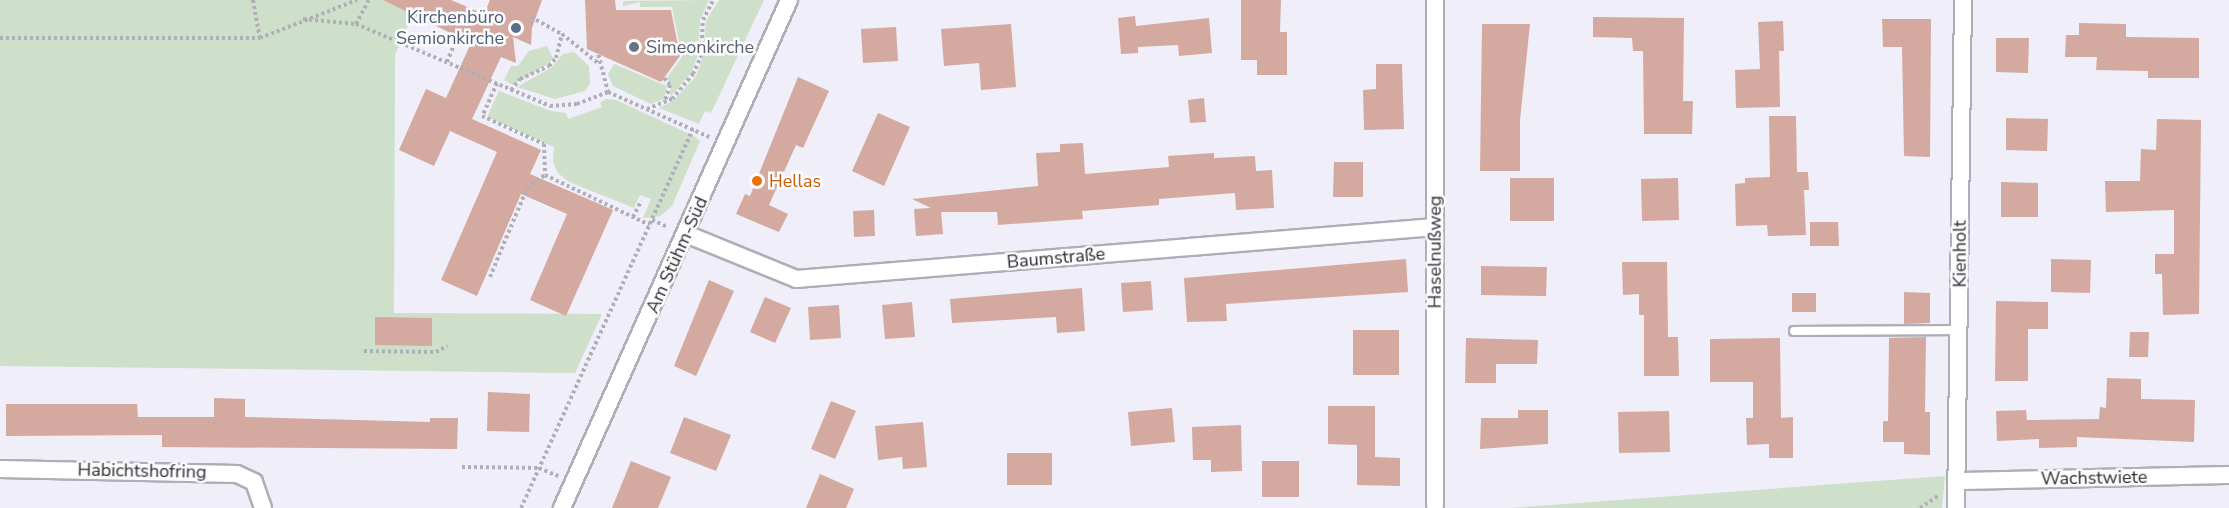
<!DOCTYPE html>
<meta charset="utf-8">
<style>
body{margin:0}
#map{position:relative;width:2229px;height:508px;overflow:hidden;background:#efeef9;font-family:"Nunito Sans",sans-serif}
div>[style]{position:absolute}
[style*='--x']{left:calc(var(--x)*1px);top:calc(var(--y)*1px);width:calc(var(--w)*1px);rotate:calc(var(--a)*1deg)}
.green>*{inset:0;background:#cedfca}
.building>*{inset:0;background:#d4a99f}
.path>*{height:4px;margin-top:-2px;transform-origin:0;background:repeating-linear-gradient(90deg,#b0afb8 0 3px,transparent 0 6px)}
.roads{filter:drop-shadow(2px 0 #aeaeb8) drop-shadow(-2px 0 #aeaeb8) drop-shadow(0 2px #aeaeb8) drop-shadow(0 -2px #aeaeb8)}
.service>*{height:8px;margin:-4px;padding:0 4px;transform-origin:4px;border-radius:4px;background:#fff}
.minor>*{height:16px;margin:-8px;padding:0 8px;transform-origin:8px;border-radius:8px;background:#fff}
.dots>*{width:16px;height:16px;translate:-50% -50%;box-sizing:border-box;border:3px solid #fcfcfe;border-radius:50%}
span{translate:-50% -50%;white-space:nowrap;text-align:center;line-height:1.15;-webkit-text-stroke:5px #fcfcfe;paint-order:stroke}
.service-label{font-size:18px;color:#4e5e75}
.right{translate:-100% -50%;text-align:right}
.worship-label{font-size:18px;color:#5b616d}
.left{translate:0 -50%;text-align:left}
.food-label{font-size:18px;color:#c56008}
.street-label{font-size:18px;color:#2d2c30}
</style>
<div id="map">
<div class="green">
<i style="clip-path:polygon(0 0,419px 0,395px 55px,394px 313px,602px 314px,575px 373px,0 366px)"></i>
<i style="clip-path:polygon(709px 0,700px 20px,698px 55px,691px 73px,670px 97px,671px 85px,666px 79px,682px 57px,672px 7px,640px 7px,640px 2px,623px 6px,623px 1px)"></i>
<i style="clip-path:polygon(719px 0,764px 0,711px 113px,705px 111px,699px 124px,659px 108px,673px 101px,696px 76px,703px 56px,706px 21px)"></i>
<i style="clip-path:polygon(547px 46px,553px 58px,548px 64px,513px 85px,504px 80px,511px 66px,518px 66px,529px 51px)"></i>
<i style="clip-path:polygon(574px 52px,589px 66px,590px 83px,585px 91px,555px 99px,517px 87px,551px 68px,563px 54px)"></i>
<i style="clip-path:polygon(614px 64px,667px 86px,664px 99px,651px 104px,613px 86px,608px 74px)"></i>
<i style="clip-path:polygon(499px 91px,551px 111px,566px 113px,568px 119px,602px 107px,600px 103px,606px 99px,616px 100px,694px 136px,700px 141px,672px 206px,660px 216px,643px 218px,651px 199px,640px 195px,634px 208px,569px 182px,558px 173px,553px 162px,554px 147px,487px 117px)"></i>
<i style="clip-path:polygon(1945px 476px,1942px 508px,1511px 508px)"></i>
</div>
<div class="building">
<i style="clip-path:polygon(383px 0,451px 0,484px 14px,490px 0,542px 0,532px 28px,531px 45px,513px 37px,516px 63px,501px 57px,472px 119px,541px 150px,530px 174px,613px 210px,566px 316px,530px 300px,567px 214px,521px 194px,477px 296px,441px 280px,497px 152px,450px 131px,434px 166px,399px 150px,426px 89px,446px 98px,471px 43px)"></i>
<i style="clip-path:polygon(585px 0,615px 0,616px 10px,671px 10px,680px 56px,661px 82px,587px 49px)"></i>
<i style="clip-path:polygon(1241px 0,1281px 0,1280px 32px,1287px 32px,1287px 75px,1257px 75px,1257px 60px,1241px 60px)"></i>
<i style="clip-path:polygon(1135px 16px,1136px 26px,1209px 18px,1212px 53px,1179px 56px,1178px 45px,1138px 47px,1138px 53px,1121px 54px,1118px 18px)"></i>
<i style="clip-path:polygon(1593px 17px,1684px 18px,1683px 101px,1693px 101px,1692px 134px,1644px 134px,1643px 51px,1633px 51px,1632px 38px,1593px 37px)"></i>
<i style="clip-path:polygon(1882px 19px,1931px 19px,1930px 157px,1904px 156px,1902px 47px,1883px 47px)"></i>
<i style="clip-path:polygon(1783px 21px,1784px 51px,1779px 51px,1780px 107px,1736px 108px,1735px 70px,1760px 69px,1758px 22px)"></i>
<i style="clip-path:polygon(2079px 23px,2126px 24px,2126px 37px,2199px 38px,2199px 78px,2148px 78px,2148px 71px,2096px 70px,2097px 57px,2065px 57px,2066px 35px,2079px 35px)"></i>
<i style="clip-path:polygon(1011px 24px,1016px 87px,981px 90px,979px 63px,944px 66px,941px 29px)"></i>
<i style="clip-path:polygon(1482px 24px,1530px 24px,1520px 120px,1520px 171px,1480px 171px)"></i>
<i style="clip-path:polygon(896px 27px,898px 61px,863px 63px,861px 29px)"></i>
<i style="clip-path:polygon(1996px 38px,2029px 38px,2028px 73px,1996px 72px)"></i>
<i style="clip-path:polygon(1376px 64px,1402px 64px,1404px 129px,1364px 130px,1363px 90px,1376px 89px)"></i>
<i style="clip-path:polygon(798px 77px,829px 91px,803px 148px,796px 145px,769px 205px,788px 214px,779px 232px,736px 214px,745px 194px,750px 196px)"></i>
<i style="clip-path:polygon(1204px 98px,1206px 122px,1190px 123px,1188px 100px)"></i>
<i style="clip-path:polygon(878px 113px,910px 127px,884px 186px,852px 171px)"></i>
<i style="clip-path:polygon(1769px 116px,1796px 116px,1797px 172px,1808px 172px,1809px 190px,1804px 190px,1806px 235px,1768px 236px,1767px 225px,1736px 226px,1735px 184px,1745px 183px,1745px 178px,1770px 177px)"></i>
<i style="clip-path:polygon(2006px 118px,2048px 119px,2047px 151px,2006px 150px)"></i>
<i style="clip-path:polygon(2157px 119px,2201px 120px,2199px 314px,2163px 315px,2162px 274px,2155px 274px,2155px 254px,2174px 254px,2174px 210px,2106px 212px,2105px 181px,2140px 181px,2141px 149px,2156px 150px)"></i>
<i style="clip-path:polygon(1083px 143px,1085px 174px,1169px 167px,1168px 156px,1214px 153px,1214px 158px,1255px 156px,1256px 171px,1272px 170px,1274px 208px,1236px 210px,1235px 193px,1159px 199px,1159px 205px,1082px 211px,1083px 219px,998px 225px,997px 212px,941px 212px,943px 234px,916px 236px,914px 209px,931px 208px,912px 199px,1038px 186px,1036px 153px,1060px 152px,1060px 144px)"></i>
<i style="clip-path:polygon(1334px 162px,1363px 162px,1363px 197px,1333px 197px)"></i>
<i style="clip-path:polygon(1510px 178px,1554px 178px,1554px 221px,1510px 221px)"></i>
<i style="clip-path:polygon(1678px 178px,1679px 220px,1642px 221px,1641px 179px)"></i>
<i style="clip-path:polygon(2001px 182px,2038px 183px,2038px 217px,2001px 217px)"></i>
<i style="clip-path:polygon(874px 210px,875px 236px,854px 237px,853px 211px)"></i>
<i style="clip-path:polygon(1810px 222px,1838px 222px,1839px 246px,1810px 246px)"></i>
<i style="clip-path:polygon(1406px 259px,1408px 292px,1226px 304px,1227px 321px,1187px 322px,1184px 278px)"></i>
<i style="clip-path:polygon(2051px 259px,2091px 260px,2090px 293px,2051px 292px)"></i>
<i style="clip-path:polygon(1622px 262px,1667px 262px,1668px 337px,1678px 337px,1679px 376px,1644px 376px,1644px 315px,1639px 315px,1639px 294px,1623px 295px)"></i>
<i style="clip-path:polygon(1481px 266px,1547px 267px,1546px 296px,1481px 295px)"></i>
<i style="clip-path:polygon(709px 280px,734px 291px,696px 376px,674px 366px)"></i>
<i style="clip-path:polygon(1151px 281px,1153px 310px,1123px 312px,1121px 283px)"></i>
<i style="clip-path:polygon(1082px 288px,1085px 331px,1057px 333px,1056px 317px,952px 323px,950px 299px)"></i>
<i style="clip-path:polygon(1904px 292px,1930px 293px,1930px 323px,1904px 324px)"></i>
<i style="clip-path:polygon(1792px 293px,1816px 293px,1816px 312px,1792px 312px)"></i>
<i style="clip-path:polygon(765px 297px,791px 308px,775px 343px,750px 332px)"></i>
<i style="clip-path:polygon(1996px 301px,2048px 302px,2048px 329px,2028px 329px,2028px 381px,1995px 381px)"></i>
<i style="clip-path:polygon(912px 302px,915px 337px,885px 339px,882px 305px)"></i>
<i style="clip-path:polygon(839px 305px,841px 338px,810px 340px,808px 307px)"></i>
<i style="clip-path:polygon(375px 317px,432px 318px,432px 346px,375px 345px)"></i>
<i style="clip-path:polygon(1353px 330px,1399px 330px,1399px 375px,1353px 375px)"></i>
<i style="clip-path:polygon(2130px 332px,2149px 332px,2148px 357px,2129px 357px)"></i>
<i style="clip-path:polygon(1926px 337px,1925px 412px,1930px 412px,1930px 455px,1904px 454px,1904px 442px,1883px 442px,1883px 421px,1888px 421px,1889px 338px)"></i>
<i style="clip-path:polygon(1466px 338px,1538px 340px,1537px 364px,1496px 364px,1496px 383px,1465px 383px)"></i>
<i style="clip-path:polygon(1780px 338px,1781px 418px,1793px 417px,1793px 458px,1769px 458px,1769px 444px,1747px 445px,1746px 418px,1753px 418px,1753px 382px,1710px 382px,1710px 339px)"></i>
<i style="clip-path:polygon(2107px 378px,2141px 379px,2141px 399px,2195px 400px,2194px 442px,2077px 437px,2077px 447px,2039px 448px,2039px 439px,1997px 441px,1996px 411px,2026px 410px,2027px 420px,2099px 419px,2100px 407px,2106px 408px)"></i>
<i style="clip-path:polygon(488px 392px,530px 394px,529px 432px,487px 431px)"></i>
<i style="clip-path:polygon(214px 398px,245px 399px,245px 417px,430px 422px,430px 418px,458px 418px,457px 449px,162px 447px,162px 435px,6px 436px,6px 404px,137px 404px,138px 417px,214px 417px)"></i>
<i style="clip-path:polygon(831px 401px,856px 411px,835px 459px,811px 449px)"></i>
<i style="clip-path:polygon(1328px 406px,1375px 406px,1375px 457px,1400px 458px,1400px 486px,1357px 485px,1357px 445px,1328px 444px)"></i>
<i style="clip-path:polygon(1172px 408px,1175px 442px,1131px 446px,1128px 412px)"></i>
<i style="clip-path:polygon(1518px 410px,1548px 410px,1548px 444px,1480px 449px,1481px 418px,1518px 418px)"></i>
<i style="clip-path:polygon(1669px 411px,1670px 452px,1619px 453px,1618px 412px)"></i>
<i style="clip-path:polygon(684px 417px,731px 435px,716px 471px,670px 453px)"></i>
<i style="clip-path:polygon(923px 422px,927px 467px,903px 469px,902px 457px,878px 460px,875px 426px)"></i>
<i style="clip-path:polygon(1241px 425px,1242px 471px,1211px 472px,1211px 460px,1193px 460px,1192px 427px)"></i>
<i style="clip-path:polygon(1007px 453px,1052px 453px,1052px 485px,1007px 485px)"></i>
<i style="clip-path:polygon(631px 461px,671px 477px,658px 508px,612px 508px)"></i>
<i style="clip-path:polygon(1262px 461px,1299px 461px,1299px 497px,1262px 497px)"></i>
<i style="clip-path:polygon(820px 474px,854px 489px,846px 508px,806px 508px)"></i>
</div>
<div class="path">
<i style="--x:253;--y:0;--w:39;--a:80"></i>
<i style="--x:531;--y:17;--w:35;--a:29"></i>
<i style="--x:562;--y:34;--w:46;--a:38.9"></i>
<i style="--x:303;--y:19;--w:53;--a:5.4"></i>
<i style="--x:356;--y:24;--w:211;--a:22.9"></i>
<i style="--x:550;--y:106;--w:27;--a:-4"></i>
<i style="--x:577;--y:104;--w:33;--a:-21"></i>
<i style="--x:608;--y:92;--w:111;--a:24"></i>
<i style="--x:356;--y:24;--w:27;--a:-62"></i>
<i style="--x:0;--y:38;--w:260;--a:0"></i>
<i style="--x:260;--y:38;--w:104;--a:-21.4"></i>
<i style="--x:597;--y:49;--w:44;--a:75.7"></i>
<i style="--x:447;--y:62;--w:27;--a:-68"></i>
<i style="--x:664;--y:78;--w:9;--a:49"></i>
<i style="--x:670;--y:85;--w:17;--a:107"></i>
<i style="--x:497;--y:83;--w:36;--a:114"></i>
<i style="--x:482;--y:116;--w:68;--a:24.3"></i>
<i style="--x:544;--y:144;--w:31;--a:88"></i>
<i style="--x:545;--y:175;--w:116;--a:25.5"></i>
<i style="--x:511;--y:90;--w:14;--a:-51"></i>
<i style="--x:520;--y:79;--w:32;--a:-24"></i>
<i style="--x:549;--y:66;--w:11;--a:-49"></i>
<i style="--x:556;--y:58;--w:25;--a:-76"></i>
<i style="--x:647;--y:109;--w:27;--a:-22"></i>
<i style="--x:672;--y:99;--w:33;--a:-50"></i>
<i style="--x:693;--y:74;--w:20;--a:-66"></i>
<i style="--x:701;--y:56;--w:36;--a:-87"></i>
<i style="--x:703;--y:20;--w:22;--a:-63"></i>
<i style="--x:633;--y:217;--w:18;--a:-63"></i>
<i style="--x:652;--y:220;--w:17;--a:24"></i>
<i style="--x:490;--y:277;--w:96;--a:-67.4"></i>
<i style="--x:527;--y:188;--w:22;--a:-36"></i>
<i style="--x:364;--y:351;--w:72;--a:0.8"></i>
<i style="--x:436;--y:352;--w:13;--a:-29"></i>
<i style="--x:462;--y:467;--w:77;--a:0.7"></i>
<i style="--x:539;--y:468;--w:21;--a:23"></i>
<i style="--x:521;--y:508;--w:416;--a:-65.6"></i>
<i style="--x:1920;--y:508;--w:23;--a:-34"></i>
</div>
<div class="roads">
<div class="service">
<i style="--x:1794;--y:331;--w:165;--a:-0.3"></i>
</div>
<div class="minor">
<i style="--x:1435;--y:0;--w:505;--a:90"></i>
<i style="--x:686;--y:234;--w:119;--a:22.2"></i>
<i style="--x:796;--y:279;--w:641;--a:-4.65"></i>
<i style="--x:0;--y:469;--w:237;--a:1.2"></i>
<i style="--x:237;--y:474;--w:19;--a:25"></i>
<i style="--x:254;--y:482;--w:28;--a:71"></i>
<i style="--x:1959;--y:481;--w:270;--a:-1.3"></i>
<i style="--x:562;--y:508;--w:556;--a:-65.92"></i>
<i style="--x:1956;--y:508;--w:508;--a:-89.21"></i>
</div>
</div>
<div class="dots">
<i style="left:516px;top:28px;background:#5c6f8a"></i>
<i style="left:634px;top:47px;background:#6b7280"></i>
<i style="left:757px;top:181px;background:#e8710a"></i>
</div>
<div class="service-label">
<span class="right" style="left:504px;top:28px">Kirchenbüro<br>Semionkirche</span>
</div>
<div class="worship-label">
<span class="left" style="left:646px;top:47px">Simeonkirche</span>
</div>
<div class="food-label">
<span class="left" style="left:769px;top:181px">Hellas</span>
</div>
<div class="street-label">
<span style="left:1435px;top:252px;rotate:-90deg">Haselnußweg</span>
<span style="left:1960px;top:254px;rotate:-90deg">Kienholt</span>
<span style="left:677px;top:255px;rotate:-66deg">Am Stühm-Süd</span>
<span style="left:1056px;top:258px;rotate:-5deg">Baumstraße</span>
<span style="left:142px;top:471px;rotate:1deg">Habichtshofring</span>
<span style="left:2094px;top:478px;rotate:-1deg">Wachstwiete</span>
</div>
</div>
